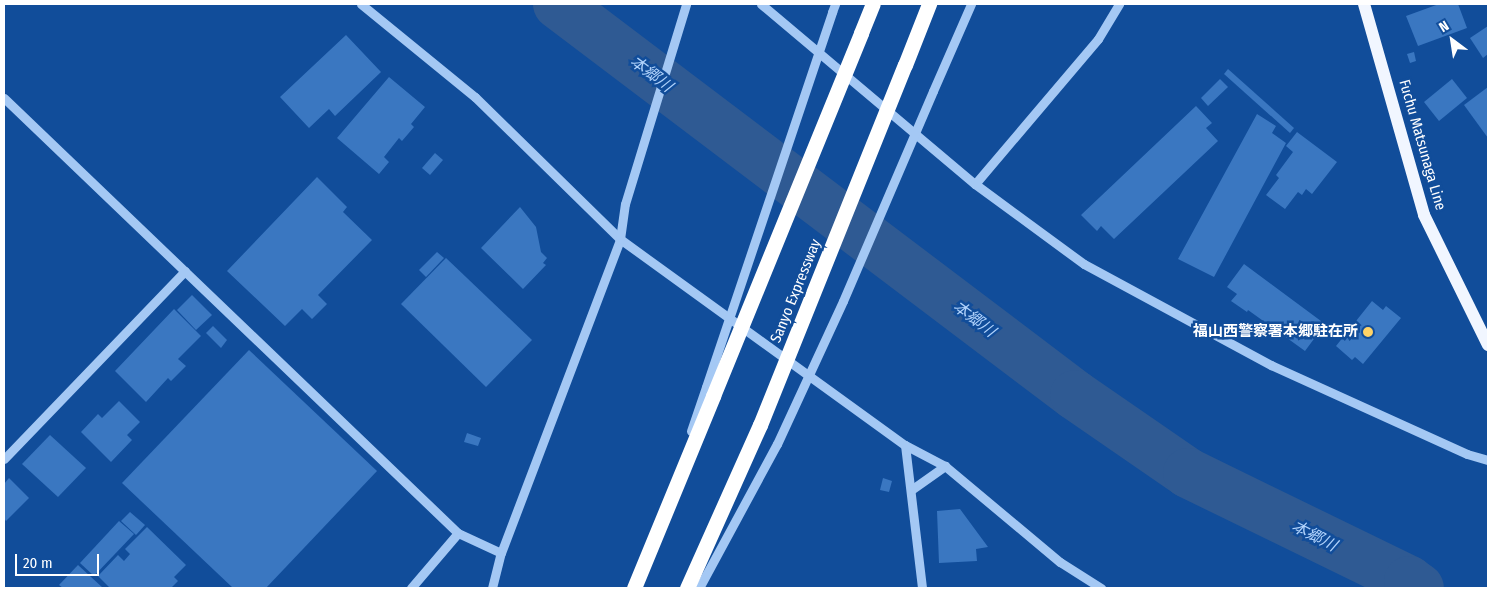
<!DOCTYPE html>
<meta charset="utf-8">
<style>
body{margin:0}
#map{position:relative;width:1492px;height:592px;overflow:hidden;background:#114d9a;font-family:"Fira Sans Condensed","Noto Sans JP",sans-serif}
div>[style]{position:absolute}
[style*='--x']{left:calc(var(--x)*1px);top:calc(var(--y)*1px);width:calc(var(--w)*1px);rotate:calc(var(--a)*1deg)}
.river>*{height:50px;margin:-25px;padding:0 25px;transform-origin:25px;border-radius:25px;background:#2f5a93}
.building>*{inset:0;background:#3a77c1}
.minor>*{height:9px;margin:-4.5px;padding:0 4.5px;transform-origin:4.5px;border-radius:4.5px;background:#a4c8f4}
.major>*{height:12px;margin:-6px;padding:0 6px;transform-origin:6px;border-radius:6px;background:#f1f6ff}
.highway>*{height:15px;margin:-7.5px;padding:0 7.5px;transform-origin:7.5px;border-radius:7.5px;background:#fff}
.minor-bridge>*{height:9px;margin:-4.5px;padding:0 4.5px;transform-origin:4.5px;border-radius:4.5px;background:#a4c8f4}
.highway-bridge>*{height:15px;margin:-7.5px;padding:0 7.5px;transform-origin:7.5px;border-radius:7.5px;background:#fff}
.dots>*{width:14px;height:14px;translate:-50% -50%;box-sizing:border-box;border:2px solid #114d9a;border-radius:50%}
span{translate:-50% -50%;white-space:nowrap;text-align:center;line-height:1.15;-webkit-text-stroke:5px #114d9a;paint-order:stroke}
.street-label{font-size:15px;color:#fff}
.poi-label{font-size:15px;color:#fff;font-weight:700}
.right{translate:-100% -50%;text-align:right}
.water-label{font-size:16px;color:#b0d2fb;font-style:italic}
.frame{position:absolute;inset:0;border:5px solid #fff;pointer-events:none}
.north{position:absolute;left:1427px;top:15px;width:50px;height:50px;-webkit-text-stroke:4px #114d9a;paint-order:stroke;rotate:329deg;font-size:14px;font-weight:700;line-height:20px;text-align:center;color:#fff}
.north::after{content:'';display:block;margin:auto;width:18px;height:22px;background:#fff;clip-path:polygon(50% 0,100% 100%,50% 72%,0 100%)}
.scale{position:absolute;left:15px;top:554px;width:84px;height:22px;box-sizing:border-box;border:2px solid #fff;border-top:0;padding-left:6px;font-size:15px;line-height:18px;white-space:nowrap;color:#fff;-webkit-text-stroke:4px #114d9a;paint-order:stroke}
</style>
<div id="map">
<div class="river">
<i style="--x:558;--y:4;--w:648;--a:37.1"></i>
<i style="--x:1075;--y:395;--w:137;--a:34.6"></i>
<i style="--x:1188;--y:473;--w:246;--a:26"></i>
<i style="--x:1409;--y:581;--w:12;--a:35"></i>
</div>
<div class="building">
<i style="clip-path:polygon(1439px 4px,1458px 4px,1467px 28px,1418px 46px,1406px 16px)"></i>
<i style="clip-path:polygon(1488px 26px,1488px 54px,1483px 58px,1470px 38px)"></i>
<i style="clip-path:polygon(346px 35px,381px 72px,335px 116px,329px 109px,309px 128px,280px 97px)"></i>
<i style="clip-path:polygon(1414px 52px,1416px 61px,1410px 63px,1407px 54px)"></i>
<i style="clip-path:polygon(1228px 69px,1294px 128px,1290px 133px,1224px 74px)"></i>
<i style="clip-path:polygon(389px 77px,425px 107px,411px 124px,414px 127px,402px 141px,399px 138px,384px 157px,389px 162px,379px 174px,337px 138px)"></i>
<i style="clip-path:polygon(1220px 79px,1228px 87px,1208px 106px,1201px 98px)"></i>
<i style="clip-path:polygon(1452px 79px,1467px 98px,1439px 121px,1424px 102px)"></i>
<i style="clip-path:polygon(1488px 87px,1488px 138px,1464px 105px)"></i>
<i style="clip-path:polygon(1196px 106px,1212px 123px,1206px 128px,1218px 141px,1114px 239px,1101px 226px,1097px 231px,1081px 215px)"></i>
<i style="clip-path:polygon(1257px 114px,1276px 126px,1272px 133px,1286px 143px,1214px 277px,1178px 259px)"></i>
<i style="clip-path:polygon(1297px 132px,1337px 162px,1312px 194px,1306px 189px,1302px 195px,1298px 192px,1285px 209px,1266px 195px,1279px 178px,1276px 175px,1293px 152px,1286px 146px)"></i>
<i style="clip-path:polygon(435px 153px,443px 160px,430px 175px,422px 168px)"></i>
<i style="clip-path:polygon(317px 177px,347px 207px,343px 212px,372px 240px,318px 295px,327px 304px,312px 319px,302px 309px,285px 326px,227px 271px)"></i>
<i style="clip-path:polygon(520px 207px,536px 227px,541px 252px,547px 258px,543px 263px,546px 265px,523px 289px,481px 248px)"></i>
<i style="clip-path:polygon(437px 252px,444px 258px,426px 277px,419px 270px)"></i>
<i style="clip-path:polygon(446px 258px,532px 340px,486px 387px,401px 304px)"></i>
<i style="clip-path:polygon(1244px 264px,1325px 324px,1305px 351px,1248px 310px,1247px 312px,1231px 301px,1237px 294px,1227px 287px)"></i>
<i style="clip-path:polygon(192px 295px,212px 315px,196px 330px,177px 310px)"></i>
<i style="clip-path:polygon(1372px 301px,1383px 310px,1386px 306px,1401px 318px,1363px 364px,1355px 357px,1352px 360px,1336px 346px)"></i>
<i style="clip-path:polygon(174px 309px,201px 336px,178px 359px,186px 366px,171px 381px,168px 378px,146px 402px,115px 371px)"></i>
<i style="clip-path:polygon(213px 326px,227px 340px,221px 348px,206px 333px)"></i>
<i style="clip-path:polygon(249px 350px,377px 471px,266px 588px,233px 588px,122px 483px)"></i>
<i style="clip-path:polygon(119px 401px,140px 422px,127px 435px,132px 440px,111px 462px,81px 432px,98px 414px,102px 418px)"></i>
<i style="clip-path:polygon(467px 433px,481px 438px,478px 446px,464px 442px)"></i>
<i style="clip-path:polygon(50px 435px,86px 468px,58px 497px,22px 464px)"></i>
<i style="clip-path:polygon(9px 478px,29px 498px,6px 521px,4px 518px,4px 484px)"></i>
<i style="clip-path:polygon(883px 478px,892px 481px,889px 492px,880px 490px)"></i>
<i style="clip-path:polygon(960px 509px,988px 547px,976px 549px,977px 561px,939px 563px,937px 511px)"></i>
<i style="clip-path:polygon(130px 512px,145px 525px,136px 535px,121px 521px)"></i>
<i style="clip-path:polygon(119px 521px,134px 534px,94px 576px,80px 563px)"></i>
<i style="clip-path:polygon(147px 527px,186px 565px,174px 577px,178px 581px,171px 588px,110px 588px,98px 576px,118px 555px,124px 561px,130px 554px,125px 549px)"></i>
<i style="clip-path:polygon(78px 565px,103px 588px,63px 588px,59px 585px)"></i>
</div>
<div class="minor">
<i style="--x:361;--y:4;--w:147;--a:39.2"></i>
<i style="--x:475;--y:97;--w:203;--a:44.4"></i>
<i style="--x:620;--y:239;--w:352;--a:35.9"></i>
<i style="--x:905;--y:445;--w:45;--a:27.7"></i>
<i style="--x:945;--y:466;--w:150;--a:39.9"></i>
<i style="--x:1060;--y:562;--w:49;--a:32.4"></i>
<i style="--x:761;--y:4;--w:280;--a:40.1"></i>
<i style="--x:975;--y:184;--w:135;--a:36.3"></i>
<i style="--x:1084;--y:264;--w:213;--a:28.4"></i>
<i style="--x:1271;--y:365;--w:215;--a:24.4"></i>
<i style="--x:1467;--y:454;--w:22;--a:16"></i>
<i style="--x:832;--y:12;--w:9;--a:-69"></i>
<i style="--x:933;--y:91;--w:95;--a:-66.4"></i>
<i style="--x:4;--y:98;--w:629;--a:43.78"></i>
<i style="--x:458;--y:533;--w:47;--a:24.9"></i>
<i style="--x:975;--y:184;--w:190;--a:-49.7"></i>
<i style="--x:1098;--y:39;--w:41;--a:-59"></i>
<i style="--x:691;--y:431;--w:46;--a:-71.2"></i>
<i style="--x:905;--y:445;--w:144;--a:83.2"></i>
<i style="--x:4;--y:459;--w:261;--a:-46.1"></i>
<i style="--x:911;--y:490;--w:42;--a:-35.2"></i>
<i style="--x:411;--y:588;--w:72;--a:-49.5"></i>
<i style="--x:492;--y:588;--w:36;--a:-76"></i>
<i style="--x:501;--y:553;--w:336;--a:-69.2"></i>
<i style="--x:620;--y:239;--w:35;--a:-82"></i>
<i style="--x:625;--y:204;--w:209;--a:-73"></i>
<i style="--x:699;--y:588;--w:164;--a:-61.6"></i>
</div>
<div class="major">
<i style="--x:1364;--y:4;--w:219;--a:74.1"></i>
<i style="--x:1424;--y:215;--w:145;--a:63.8"></i>
</div>
<div class="highway">
<i style="--x:861;--y:33;--w:31;--a:-68"></i>
<i style="--x:905;--y:65;--w:66;--a:-68.5"></i>
<i style="--x:634;--y:588;--w:208;--a:-67.6"></i>
<i style="--x:687;--y:588;--w:179;--a:-65.9"></i>
</div>
<div class="minor-bridge">
<i style="--x:706;--y:387;--w:396;--a:-71.4"></i>
<i style="--x:777;--y:444;--w:157;--a:-65.2"></i>
<i style="--x:843;--y:301;--w:228;--a:-66.8"></i>
</div>
<div class="highway-bridge">
<i style="--x:713;--y:396;--w:392;--a:-67.8"></i>
<i style="--x:760;--y:425;--w:388;--a:-68.1"></i>
</div>
<div class="dots">
<i style="left:1368px;top:332px;background:#ffd367"></i>
</div>
<div class="street-label">
<span style="left:1422px;top:145px;rotate:74deg">Fuchu Matsunaga Line</span>
<span style="left:796px;top:291px;rotate:-68deg">Sanyo Expressway</span>
</div>
<div class="poi-label">
<span class="right" style="left:1358px;top:332px">福山西警察署本郷駐在所</span>
</div>
<div class="water-label">
<span style="left:651px;top:74px;rotate:37deg">本郷川</span>
<span style="left:974px;top:319px;rotate:37deg">本郷川</span>
<span style="left:1314px;top:536px;rotate:27deg">本郷川</span>
</div>
<div class="frame"></div>
<div class="north">N</div>
<div class="scale">20 m</div>
</div>
